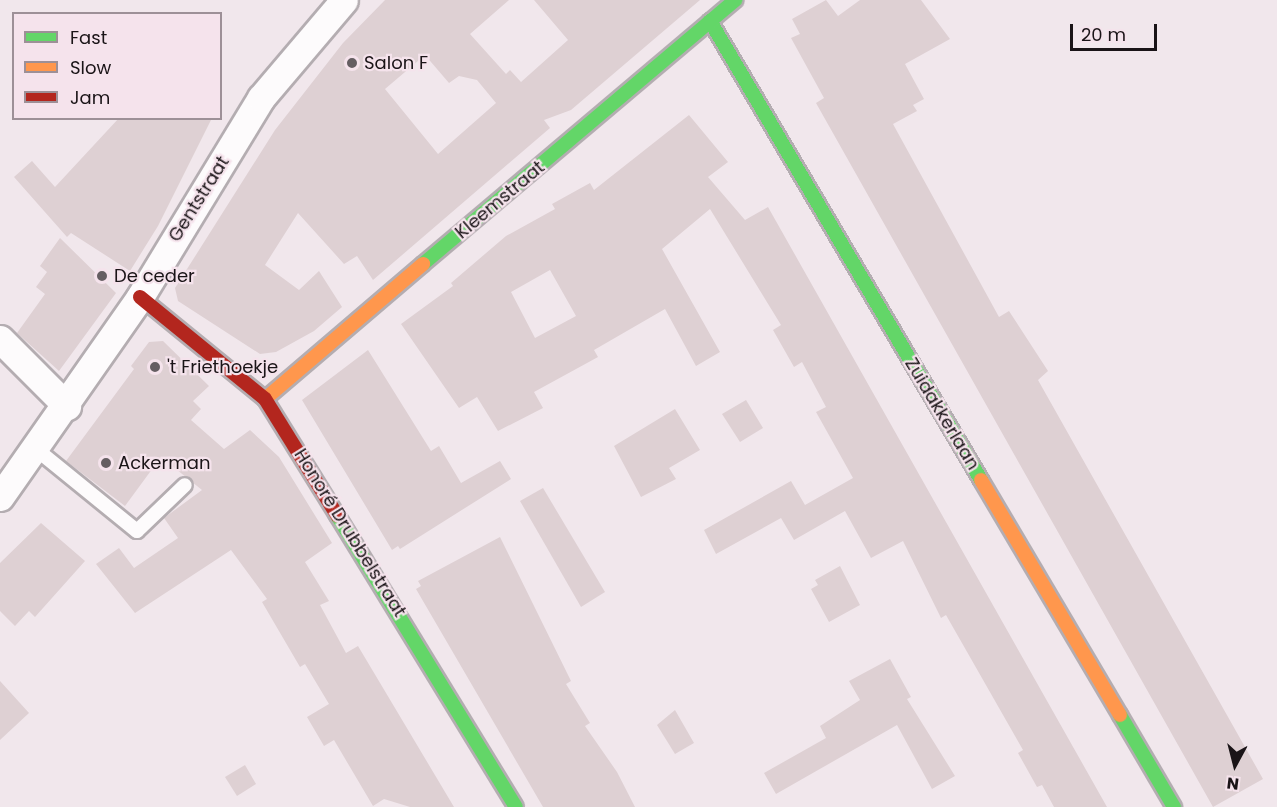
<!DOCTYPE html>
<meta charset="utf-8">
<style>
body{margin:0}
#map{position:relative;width:1277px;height:807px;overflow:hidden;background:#f1e7ec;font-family:Poppins,sans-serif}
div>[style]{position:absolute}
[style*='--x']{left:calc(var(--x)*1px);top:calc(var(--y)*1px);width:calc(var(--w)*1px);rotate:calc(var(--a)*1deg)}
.building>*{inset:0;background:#ded0d3}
.roads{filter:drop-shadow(2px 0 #b4adb1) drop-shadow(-2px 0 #b4adb1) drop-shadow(0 2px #b4adb1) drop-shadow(0 -2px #b4adb1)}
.lane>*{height:14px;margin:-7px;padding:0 7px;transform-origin:7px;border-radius:7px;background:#fdfbfc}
.street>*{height:27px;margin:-13.5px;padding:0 13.5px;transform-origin:13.5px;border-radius:13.5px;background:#fdfbfc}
.fast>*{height:14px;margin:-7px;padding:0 7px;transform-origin:7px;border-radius:7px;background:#63d668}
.slow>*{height:14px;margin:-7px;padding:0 7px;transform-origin:7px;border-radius:7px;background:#ff974d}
.jam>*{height:14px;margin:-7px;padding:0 7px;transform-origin:7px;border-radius:7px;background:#b3261e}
.dots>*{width:16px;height:16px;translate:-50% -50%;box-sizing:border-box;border:3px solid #f5e3ec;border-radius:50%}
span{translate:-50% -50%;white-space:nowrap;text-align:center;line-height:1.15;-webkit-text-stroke:4.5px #f5e3ec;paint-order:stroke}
.poi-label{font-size:18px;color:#1a1417}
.left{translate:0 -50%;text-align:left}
.street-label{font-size:18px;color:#1a1417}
.legend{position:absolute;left:12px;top:12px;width:210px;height:108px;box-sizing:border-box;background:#f5e3ec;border:2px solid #9d9097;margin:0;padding:8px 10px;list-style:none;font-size:18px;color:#1a1417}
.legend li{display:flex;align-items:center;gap:12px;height:30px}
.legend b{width:30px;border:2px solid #9d9097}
.north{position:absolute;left:1205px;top:735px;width:60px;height:60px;-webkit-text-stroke:4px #f5e3ec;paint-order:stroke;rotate:187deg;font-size:16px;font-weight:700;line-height:24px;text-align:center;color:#1a1417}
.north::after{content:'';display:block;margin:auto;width:21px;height:27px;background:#1a1417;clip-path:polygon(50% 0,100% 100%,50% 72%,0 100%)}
.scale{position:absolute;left:1070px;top:24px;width:87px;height:27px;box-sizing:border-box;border:3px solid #1a1417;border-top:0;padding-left:8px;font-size:18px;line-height:21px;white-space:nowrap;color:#1a1417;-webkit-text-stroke:4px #f5e3ec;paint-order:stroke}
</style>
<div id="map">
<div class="building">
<i style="clip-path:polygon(evenodd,385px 0,509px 0,470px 34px,506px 74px,510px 70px,521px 82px,568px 40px,534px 0,700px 0,571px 110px,544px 120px,550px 128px,373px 280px,357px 256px,344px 264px,298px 213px,265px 265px,299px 290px,319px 271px,342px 307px,314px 331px,276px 352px,260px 354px,178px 301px,175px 288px,275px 130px,343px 43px,385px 0,425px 55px,449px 83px,459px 76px,477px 80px,496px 103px,438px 154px,385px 89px,425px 55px)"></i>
<i style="clip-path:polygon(826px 0,838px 16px,860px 0,921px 0,950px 39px,905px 64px,924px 99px,913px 105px,917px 111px,893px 124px,999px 317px,1009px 311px,1048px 371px,1038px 380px,1263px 779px,1213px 807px,816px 103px,824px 98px,791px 38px,800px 34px,792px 19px)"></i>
<i style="clip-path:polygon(evenodd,689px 115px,728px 162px,708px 177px,745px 220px,768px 207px,1107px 807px,1054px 807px,1042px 785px,1037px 787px,1018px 753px,1023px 750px,946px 615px,941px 618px,903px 541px,871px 558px,845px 511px,794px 540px,781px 518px,716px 554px,704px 530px,791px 481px,805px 505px,853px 478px,816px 412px,826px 407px,802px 362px,794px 367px,773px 330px,781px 325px,710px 209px,662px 249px,720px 352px,696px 366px,665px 309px,594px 350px,598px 357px,534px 392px,543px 408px,498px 431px,477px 397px,459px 408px,401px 324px,453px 286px,451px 283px,506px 236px,555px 209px,552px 204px,590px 183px,594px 190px,689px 115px,550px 270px,576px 316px,535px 338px,511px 292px,550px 270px)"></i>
<i style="clip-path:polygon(119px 118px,212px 118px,158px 226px,130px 271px,71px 233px,67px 237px,14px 177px,32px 161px,55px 187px)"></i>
<i style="clip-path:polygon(60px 238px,116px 293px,59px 371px,17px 333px,45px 294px,36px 287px,47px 272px,40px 266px)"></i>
<i style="clip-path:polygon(163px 341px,209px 386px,193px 401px,201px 409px,191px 420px,224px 449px,250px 430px,279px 457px,332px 543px,305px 562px,329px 601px,320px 605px,346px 653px,358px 646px,454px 807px,410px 807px,384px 799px,373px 806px,334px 740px,324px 746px,307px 717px,329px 704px,305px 664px,300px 667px,262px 602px,267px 599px,231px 550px,135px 613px,96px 564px,119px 548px,134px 568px,178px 538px,164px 518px,202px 490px,161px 457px,125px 506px,66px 461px,134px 369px,131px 366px,149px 342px)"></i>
<i style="clip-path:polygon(368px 350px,431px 451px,439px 446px,461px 483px,500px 461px,511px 479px,400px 549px,398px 546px,392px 550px,302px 400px)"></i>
<i style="clip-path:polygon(746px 400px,763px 428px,740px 442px,722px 414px)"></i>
<i style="clip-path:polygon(675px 409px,700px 450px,669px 468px,676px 479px,641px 497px,614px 446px)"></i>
<i style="clip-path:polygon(543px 488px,605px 592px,581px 607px,520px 501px)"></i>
<i style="clip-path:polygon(41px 523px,85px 561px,35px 617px,29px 611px,15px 626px,0 611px,0 563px)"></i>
<i style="clip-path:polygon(500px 537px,571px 681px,566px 684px,590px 723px,585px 726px,617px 772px,635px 807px,543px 807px,416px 589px,421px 586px,418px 581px)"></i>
<i style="clip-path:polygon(840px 566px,860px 605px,829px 622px,811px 589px,818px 585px,815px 580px)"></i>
<i style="clip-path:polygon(890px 659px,911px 697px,907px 699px,955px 776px,932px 789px,897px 725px,776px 794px,764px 773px,826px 738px,820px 726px,860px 700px,849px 681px)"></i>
<i style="clip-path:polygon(0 681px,29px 713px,0 740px)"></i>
<i style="clip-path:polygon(675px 710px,694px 743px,675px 754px,657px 725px)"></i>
<i style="clip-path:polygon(245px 765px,256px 784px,237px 796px,225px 777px)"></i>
</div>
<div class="roads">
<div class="lane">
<i style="--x:36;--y:449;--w:130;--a:39.1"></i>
<i style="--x:137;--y:531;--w:66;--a:-43.8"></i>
</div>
<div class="street">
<i style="--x:0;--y:339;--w:95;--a:45"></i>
<i style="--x:0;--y:497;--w:244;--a:-55"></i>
<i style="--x:140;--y:297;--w:233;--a:-58.7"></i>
<i style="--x:261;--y:98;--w:128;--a:-49.7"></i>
</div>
<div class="fast">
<i style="--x:710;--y:21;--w:533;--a:59.44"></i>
<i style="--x:423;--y:264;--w:409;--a:-40.2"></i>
<i style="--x:337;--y:515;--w:342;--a:58.5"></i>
<i style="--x:1120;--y:715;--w:107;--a:59.6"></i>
</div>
<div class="slow">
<i style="--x:265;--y:399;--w:208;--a:-40.5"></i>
<i style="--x:981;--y:480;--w:273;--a:59.4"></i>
</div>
<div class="jam">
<i style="--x:140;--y:297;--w:161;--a:39.2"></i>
<i style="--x:265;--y:399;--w:137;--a:58.2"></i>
</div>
</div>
<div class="dots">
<i style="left:352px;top:63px;background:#655e62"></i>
<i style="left:102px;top:276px;background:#655e62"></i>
<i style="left:155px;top:367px;background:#655e62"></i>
<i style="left:106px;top:463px;background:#655e62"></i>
</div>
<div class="poi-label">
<span class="left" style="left:364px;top:63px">Salon F</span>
<span class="left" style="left:114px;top:276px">De ceder</span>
<span class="left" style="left:167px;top:367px">'t Friethoekje</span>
<span class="left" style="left:118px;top:463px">Ackerman</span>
</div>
<div class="street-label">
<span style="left:199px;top:199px;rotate:-58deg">Gentstraat</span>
<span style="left:500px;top:200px;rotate:-40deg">Kleemstraat</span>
<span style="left:942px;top:414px;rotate:59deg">Zuidakkerlaan</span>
<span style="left:350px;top:533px;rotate:58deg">Honoré Drubbelstraat</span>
</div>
<ul class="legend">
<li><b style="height:8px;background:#63d668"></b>Fast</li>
<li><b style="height:8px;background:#ff974d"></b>Slow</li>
<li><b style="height:8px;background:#b3261e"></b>Jam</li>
</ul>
<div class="north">N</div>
<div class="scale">20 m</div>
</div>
